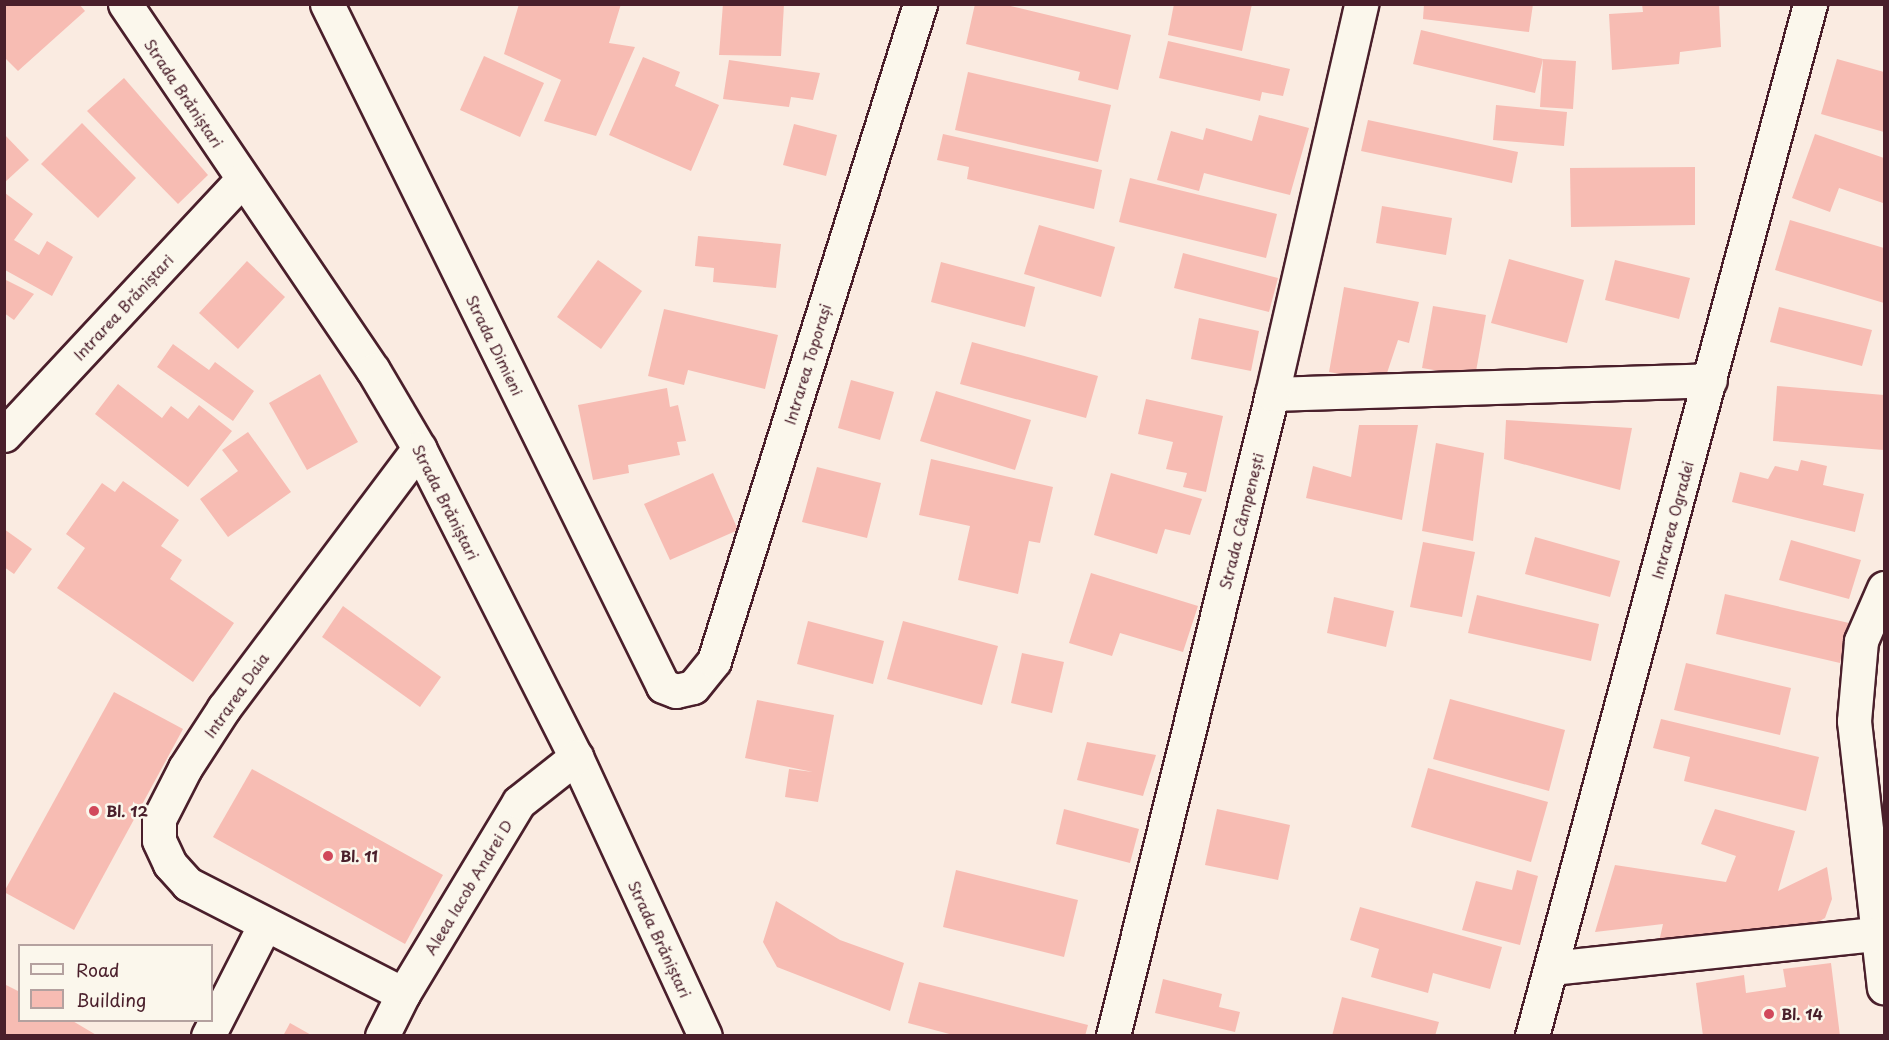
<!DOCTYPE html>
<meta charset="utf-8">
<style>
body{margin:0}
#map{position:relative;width:1889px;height:1040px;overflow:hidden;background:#faebe1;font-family:"Playpen Sans",sans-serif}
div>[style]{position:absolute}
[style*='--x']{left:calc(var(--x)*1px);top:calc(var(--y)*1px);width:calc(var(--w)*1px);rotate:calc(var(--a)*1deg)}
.building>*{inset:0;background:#f7bcb3}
.roads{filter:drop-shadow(2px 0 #4a1f2b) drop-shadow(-2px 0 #4a1f2b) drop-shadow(0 2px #4a1f2b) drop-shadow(0 -2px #4a1f2b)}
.minor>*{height:33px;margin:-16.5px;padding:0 16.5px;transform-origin:16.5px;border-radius:16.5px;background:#fbf7ec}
.dots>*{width:16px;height:16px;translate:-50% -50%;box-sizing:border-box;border:3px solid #fbf7ec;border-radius:50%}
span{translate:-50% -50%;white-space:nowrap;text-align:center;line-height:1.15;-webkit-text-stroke:5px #fbf7ec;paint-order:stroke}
.street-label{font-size:15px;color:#4a1f2b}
.poi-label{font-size:15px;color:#4a1f2b;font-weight:700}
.left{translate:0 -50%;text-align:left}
.frame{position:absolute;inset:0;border:6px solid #4a1f2b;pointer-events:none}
.legend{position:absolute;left:18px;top:944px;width:195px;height:78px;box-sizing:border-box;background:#fbf7ec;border:2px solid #b4a19f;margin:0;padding:8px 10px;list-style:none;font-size:18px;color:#4a1f2b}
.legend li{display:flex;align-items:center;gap:12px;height:30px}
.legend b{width:30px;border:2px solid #b4a19f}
</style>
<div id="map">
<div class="building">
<i style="clip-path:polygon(4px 4px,79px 4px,85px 11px,18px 71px,4px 57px)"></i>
<i style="clip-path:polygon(519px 4px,621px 4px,609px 43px,635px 47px,596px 136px,544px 121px,561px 80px,504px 54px)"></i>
<i style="clip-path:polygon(723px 4px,784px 4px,781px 56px,719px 55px)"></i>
<i style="clip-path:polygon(975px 4px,1002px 4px,1131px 35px,1118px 90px,1078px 80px,1080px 72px,966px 44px)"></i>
<i style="clip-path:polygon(1174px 4px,1252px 4px,1242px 51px,1168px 35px)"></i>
<i style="clip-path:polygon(1424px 4px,1533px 4px,1529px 32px,1423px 19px)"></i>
<i style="clip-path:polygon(1642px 4px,1719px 4px,1721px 47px,1680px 52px,1679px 64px,1612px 70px,1609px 14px,1643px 12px)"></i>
<i style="clip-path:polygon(1421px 30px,1543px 59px,1576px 61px,1573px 109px,1540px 107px,1543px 59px,1535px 93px,1413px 64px)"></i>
<i style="clip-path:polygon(1168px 41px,1290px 69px,1283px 96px,1262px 92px,1260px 101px,1159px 78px)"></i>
<i style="clip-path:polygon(484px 56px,544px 83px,520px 137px,460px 110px)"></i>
<i style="clip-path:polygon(643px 57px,680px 72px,675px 86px,719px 105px,691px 171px,609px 135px)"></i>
<i style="clip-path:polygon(1837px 59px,1884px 72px,1884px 132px,1821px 114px)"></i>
<i style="clip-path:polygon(729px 60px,820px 73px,813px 100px,791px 97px,789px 107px,723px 99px)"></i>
<i style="clip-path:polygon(968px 72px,1111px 105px,1098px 162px,955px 130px)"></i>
<i style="clip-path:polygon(124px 78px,208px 175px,178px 204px,87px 111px)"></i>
<i style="clip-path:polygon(1496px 105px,1567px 112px,1564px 146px,1493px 140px)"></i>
<i style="clip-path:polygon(1259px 115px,1309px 128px,1290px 195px,1204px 173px,1199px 191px,1157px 180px,1171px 131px,1203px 140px,1206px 128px,1252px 141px)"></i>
<i style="clip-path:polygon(1368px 120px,1518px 152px,1512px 183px,1361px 151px)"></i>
<i style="clip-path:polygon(82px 123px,136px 178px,98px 218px,41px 164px)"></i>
<i style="clip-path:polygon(794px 124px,837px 135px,826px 176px,783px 165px)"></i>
<i style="clip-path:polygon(4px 134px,29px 160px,4px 183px)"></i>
<i style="clip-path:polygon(943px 134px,1102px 170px,1094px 209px,967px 179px,969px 167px,937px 160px)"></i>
<i style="clip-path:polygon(1815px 134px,1884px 158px,1883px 203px,1839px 188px,1830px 212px,1792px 198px)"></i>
<i style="clip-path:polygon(1695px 167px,1695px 225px,1571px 227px,1570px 168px)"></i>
<i style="clip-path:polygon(1130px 178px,1277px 214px,1266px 258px,1119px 222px)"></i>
<i style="clip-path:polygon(5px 193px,33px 214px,14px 240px,39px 255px,47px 241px,73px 257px,52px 296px,5px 270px)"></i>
<i style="clip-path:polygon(1382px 206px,1452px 218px,1446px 255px,1376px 243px)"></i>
<i style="clip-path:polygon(1790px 220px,1884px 248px,1884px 303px,1775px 270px)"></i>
<i style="clip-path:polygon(1039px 225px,1115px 247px,1101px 297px,1024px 274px)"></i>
<i style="clip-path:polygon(698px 236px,781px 244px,776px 288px,713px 282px,714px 268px,695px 266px)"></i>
<i style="clip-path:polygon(1183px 253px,1278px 278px,1269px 312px,1174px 288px)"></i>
<i style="clip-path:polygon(1509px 259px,1584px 280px,1567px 343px,1491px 323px)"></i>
<i style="clip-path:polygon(598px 260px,642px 291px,601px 349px,557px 317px)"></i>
<i style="clip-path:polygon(1615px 260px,1690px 278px,1679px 319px,1605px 300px)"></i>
<i style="clip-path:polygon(247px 261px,285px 297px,238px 349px,199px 313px)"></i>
<i style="clip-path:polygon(941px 262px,1035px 287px,1025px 327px,931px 302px)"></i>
<i style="clip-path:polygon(4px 279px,34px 294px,14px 320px,4px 313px)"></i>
<i style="clip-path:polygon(1344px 287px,1419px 302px,1409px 343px,1398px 340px,1384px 382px,1329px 372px)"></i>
<i style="clip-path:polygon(1433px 306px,1486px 315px,1475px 377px,1422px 368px)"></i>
<i style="clip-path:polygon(1779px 307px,1872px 330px,1862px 366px,1770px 342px)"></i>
<i style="clip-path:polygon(664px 309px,778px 335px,765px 389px,688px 370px,684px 385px,648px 376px)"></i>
<i style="clip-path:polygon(1199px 318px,1259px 331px,1251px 371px,1191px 359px)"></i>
<i style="clip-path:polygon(972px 342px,1098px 376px,1086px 418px,960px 384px)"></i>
<i style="clip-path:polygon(173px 344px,209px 370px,215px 362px,254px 391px,233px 421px,157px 367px)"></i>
<i style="clip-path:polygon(320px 374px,358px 442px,307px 470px,269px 403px)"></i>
<i style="clip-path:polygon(851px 380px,894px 392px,880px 440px,838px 428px)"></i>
<i style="clip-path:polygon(118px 384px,162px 418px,171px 406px,188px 419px,199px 405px,232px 431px,188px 487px,95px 414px)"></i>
<i style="clip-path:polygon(1777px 386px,1884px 395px,1884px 450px,1773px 441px)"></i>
<i style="clip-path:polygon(667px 388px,670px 407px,678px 405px,686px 441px,677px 442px,680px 455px,628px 465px,629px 473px,593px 480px,578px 405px)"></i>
<i style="clip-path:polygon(936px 391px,1031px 420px,1015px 470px,920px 441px)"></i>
<i style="clip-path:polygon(1146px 399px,1223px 416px,1206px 492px,1183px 487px,1187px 473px,1166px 469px,1173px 442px,1138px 434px)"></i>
<i style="clip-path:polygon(1506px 420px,1632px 428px,1620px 490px,1504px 459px)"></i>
<i style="clip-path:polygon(1359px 425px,1418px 425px,1402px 520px,1306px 498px,1313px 466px,1351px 477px)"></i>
<i style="clip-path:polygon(248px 432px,291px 492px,228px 537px,200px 499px,238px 471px,222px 450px)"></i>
<i style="clip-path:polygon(1436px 443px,1484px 453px,1473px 541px,1422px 531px)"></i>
<i style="clip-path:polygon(931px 459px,1053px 487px,1040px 543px,1029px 541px,1018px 594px,958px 580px,970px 526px,919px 515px)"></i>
<i style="clip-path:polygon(1801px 460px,1827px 466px,1823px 485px,1864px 494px,1855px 532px,1732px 502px,1740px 472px,1768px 479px,1775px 466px,1798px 471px)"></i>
<i style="clip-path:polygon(817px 467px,881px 483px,867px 538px,802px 522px)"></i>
<i style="clip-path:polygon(713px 473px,738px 530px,670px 560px,644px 504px)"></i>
<i style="clip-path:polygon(1111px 473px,1202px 499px,1190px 535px,1165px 529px,1157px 554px,1094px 535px)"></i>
<i style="clip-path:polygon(123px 481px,179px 520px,161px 546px,182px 560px,170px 579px,234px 623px,193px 682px,57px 588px,85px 548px,66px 534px,102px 483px,115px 492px)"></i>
<i style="clip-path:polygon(4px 529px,32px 549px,14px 574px,4px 567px)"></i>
<i style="clip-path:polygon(1535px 537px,1620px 561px,1610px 597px,1525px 574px)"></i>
<i style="clip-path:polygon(1791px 540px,1861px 560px,1849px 599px,1779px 580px)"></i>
<i style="clip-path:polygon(1423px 542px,1475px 552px,1462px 617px,1410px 607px)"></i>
<i style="clip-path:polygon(1091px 573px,1198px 606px,1183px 652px,1120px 633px,1112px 656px,1069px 643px)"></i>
<i style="clip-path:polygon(1725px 594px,1849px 623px,1840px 663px,1716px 634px)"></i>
<i style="clip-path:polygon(1477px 595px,1599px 624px,1591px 661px,1468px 633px)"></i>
<i style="clip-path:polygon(1334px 597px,1394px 611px,1386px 647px,1327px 633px)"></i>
<i style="clip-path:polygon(343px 606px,441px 677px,420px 707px,322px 637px)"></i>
<i style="clip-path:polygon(808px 621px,884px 641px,873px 684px,797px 664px)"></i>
<i style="clip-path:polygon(903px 621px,998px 646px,982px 705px,887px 679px)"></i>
<i style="clip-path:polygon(1022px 653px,1064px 662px,1052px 713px,1011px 703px)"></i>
<i style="clip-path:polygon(1686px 663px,1791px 688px,1780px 735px,1674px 710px)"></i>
<i style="clip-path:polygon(114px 692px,183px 729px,74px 930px,4px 892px)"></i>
<i style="clip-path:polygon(1450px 699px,1565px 730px,1549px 791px,1433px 759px)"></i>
<i style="clip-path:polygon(757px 700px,834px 715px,818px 802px,785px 797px,789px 769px,813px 772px,745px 758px)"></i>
<i style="clip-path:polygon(1661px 719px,1819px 757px,1806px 811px,1684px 781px,1690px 757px,1653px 748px)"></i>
<i style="clip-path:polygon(1087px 742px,1156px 755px,1143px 796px,1077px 780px)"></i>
<i style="clip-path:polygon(1428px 768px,1548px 802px,1531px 862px,1411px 827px)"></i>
<i style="clip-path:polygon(252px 769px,443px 875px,405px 944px,213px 837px)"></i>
<i style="clip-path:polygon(1064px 809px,1139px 829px,1130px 863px,1056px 844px)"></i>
<i style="clip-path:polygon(1217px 809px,1290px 825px,1278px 880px,1205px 865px)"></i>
<i style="clip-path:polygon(1715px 809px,1795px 831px,1778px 891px,1827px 867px,1832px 899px,1825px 918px,1809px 927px,1659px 942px,1663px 924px,1595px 932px,1615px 865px,1726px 882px,1736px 856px,1701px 844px)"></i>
<i style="clip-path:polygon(956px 870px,1078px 900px,1064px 957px,943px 927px)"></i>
<i style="clip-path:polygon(1517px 870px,1538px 876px,1520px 945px,1462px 930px,1476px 881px,1512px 890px)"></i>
<i style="clip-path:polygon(776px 901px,840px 940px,904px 963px,890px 1011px,777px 967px,763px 942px)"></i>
<i style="clip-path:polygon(1360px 907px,1502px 947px,1490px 989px,1433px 973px,1428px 993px,1371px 977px,1379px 949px,1350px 940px)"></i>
<i style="clip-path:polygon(1831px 963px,1840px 1036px,1703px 1036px,1696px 983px,1744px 975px,1746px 993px,1786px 987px,1783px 969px)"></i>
<i style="clip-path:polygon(1163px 979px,1222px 994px,1219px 1007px,1240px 1012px,1235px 1032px,1155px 1013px)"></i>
<i style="clip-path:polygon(919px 982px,1088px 1025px,1085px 1036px,957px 1036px,908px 1023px)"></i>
<i style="clip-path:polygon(4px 984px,20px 992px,20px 1020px,71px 1020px,98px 1036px,4px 1036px)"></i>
<i style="clip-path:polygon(1342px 997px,1439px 1022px,1435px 1036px,1332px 1036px)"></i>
<i style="clip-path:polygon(290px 1023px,313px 1036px,283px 1036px)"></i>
</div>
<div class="roads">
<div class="minor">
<i style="--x:125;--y:4;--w:442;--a:55.9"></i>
<i style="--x:373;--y:370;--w:91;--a:59.5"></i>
<i style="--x:419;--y:448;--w:347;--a:63.1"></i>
<i style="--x:576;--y:757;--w:307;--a:65.2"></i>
<i style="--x:327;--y:4;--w:760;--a:63.77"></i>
<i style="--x:663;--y:686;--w:14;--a:21"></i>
<i style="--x:676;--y:691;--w:17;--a:-13"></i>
<i style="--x:693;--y:687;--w:33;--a:-51"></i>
<i style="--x:714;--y:661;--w:689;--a:-72.59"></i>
<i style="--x:1272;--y:394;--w:438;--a:-1.8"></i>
<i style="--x:4;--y:435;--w:349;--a:-47"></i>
<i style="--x:1884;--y:588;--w:58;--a:113.5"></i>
<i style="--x:1861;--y:641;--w:80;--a:95"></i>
<i style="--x:1854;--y:721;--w:268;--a:83.6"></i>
<i style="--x:1551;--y:968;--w:328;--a:-6"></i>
<i style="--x:403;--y:994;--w:242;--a:-152.9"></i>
<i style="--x:188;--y:884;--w:27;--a:-132"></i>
<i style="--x:170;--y:864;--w:26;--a:-115"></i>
<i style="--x:159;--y:840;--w:21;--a:-90"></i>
<i style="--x:159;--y:819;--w:57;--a:-63"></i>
<i style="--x:185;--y:768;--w:72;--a:-57"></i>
<i style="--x:224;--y:708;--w:325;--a:-53.1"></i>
<i style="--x:208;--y:1036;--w:123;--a:-63"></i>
<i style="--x:382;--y:1036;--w:47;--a:-63.4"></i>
<i style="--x:403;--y:994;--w:224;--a:-58.9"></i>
<i style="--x:519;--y:802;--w:73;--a:-38.3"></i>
<i style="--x:1113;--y:1036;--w:661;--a:-76.09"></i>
<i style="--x:1272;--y:394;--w:400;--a:-77.1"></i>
<i style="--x:1532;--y:1036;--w:1069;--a:-74.92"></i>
</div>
</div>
<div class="dots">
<i style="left:94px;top:811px;background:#d1495b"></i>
<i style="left:328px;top:856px;background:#d1495b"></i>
<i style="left:1769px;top:1014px;background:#d1495b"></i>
</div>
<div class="street-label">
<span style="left:184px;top:93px;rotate:56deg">Strada Brăniștari</span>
<span style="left:123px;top:307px;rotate:-47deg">Intrarea Brăniștari</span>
<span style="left:495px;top:345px;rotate:64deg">Strada Dimieni</span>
<span style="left:807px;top:364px;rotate:-73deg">Intrarea Toporași</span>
<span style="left:446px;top:502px;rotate:63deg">Strada Brăniștari</span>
<span style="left:1672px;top:520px;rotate:-75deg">Intrarea Ogradei</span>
<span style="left:1241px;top:521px;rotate:-76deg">Strada Câmpenești</span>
<span style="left:236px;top:695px;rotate:-55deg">Intrarea Daia</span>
<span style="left:468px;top:887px;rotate:-59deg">Aleea Iacob Andrei D</span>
<span style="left:660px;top:939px;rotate:65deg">Strada Brăniștari</span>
</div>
<div class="poi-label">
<span class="left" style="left:106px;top:811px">Bl. 12</span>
<span class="left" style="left:340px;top:856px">Bl. 11</span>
<span class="left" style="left:1781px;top:1014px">Bl. 14</span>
</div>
<div class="frame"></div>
<ul class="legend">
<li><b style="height:8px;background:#fbf7ec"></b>Road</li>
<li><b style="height:16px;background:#f7bcb3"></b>Building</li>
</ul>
</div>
